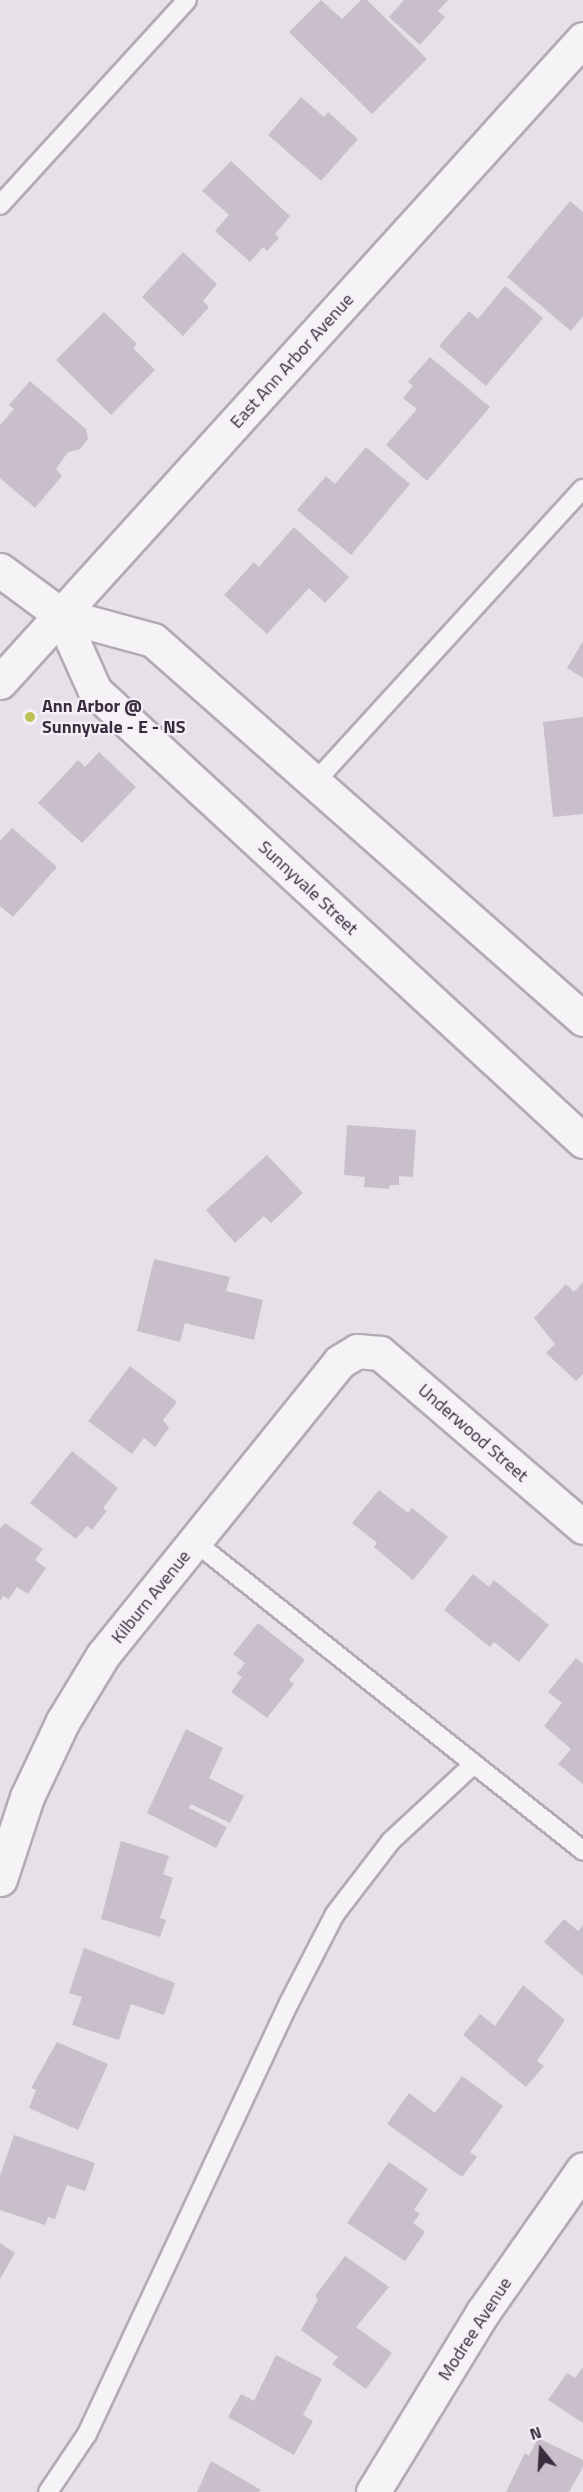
<!DOCTYPE html>
<style>
body{margin:0}
#map{position:relative;width:583px;height:2492px;overflow:hidden;background:#e6e1e8;font-family:"Titillium Web",sans-serif}
div>[style]{position:absolute}
[style*='--x']{left:calc(var(--x)*1px);top:calc(var(--y)*1px);width:calc(var(--w)*1px);rotate:calc(var(--a)*1deg)}
.building>*{inset:0;background:#c8bfca}
.roads{filter:drop-shadow(2px 0 #b2aab5) drop-shadow(-2px 0 #b2aab5) drop-shadow(0 2px #b2aab5) drop-shadow(0 -2px #b2aab5)}
.service>*{height:18px;margin:-9px;padding:0 9px;transform-origin:9px;border-radius:9px;background:#f6f3f7}
.minor>*{height:33px;margin:-16.5px;padding:0 16.5px;transform-origin:16.5px;border-radius:16.5px;background:#f6f3f7}
.tertiary>*{height:33px;margin:-16.5px;padding:0 16.5px;transform-origin:16.5px;border-radius:16.5px;background:#f6f3f7}
.dots>*{width:16px;height:16px;translate:-50% -50%;box-sizing:border-box;border:3px solid #f4f0f6;border-radius:50%}
span{translate:-50% -50%;white-space:nowrap;text-align:center;line-height:1.15;-webkit-text-stroke:4.5px #f4f0f6;paint-order:stroke}
.street-label{font-size:18px;color:#3a2b3e}
.poi-label{font-size:18px;color:#3a2b3e;font-weight:700}
.left{translate:0 -50%;text-align:left}
.north{position:absolute;left:511px;top:2420px;width:60px;height:60px;-webkit-text-stroke:4px #f4f0f6;paint-order:stroke;rotate:342deg;font-size:16px;font-weight:700;line-height:24px;text-align:center;color:#3a2b3e}
.north::after{content:'';display:block;margin:auto;width:21px;height:27px;background:#3a2b3e;clip-path:polygon(50% 0,100% 100%,50% 72%,0 100%)}
</style>
<div id="map">
<div class="building">
<i style="clip-path:polygon(321px 0,342px 19px,361px 0,367px 0,427px 59px,372px 114px,289px 32px)"></i>
<i style="clip-path:polygon(404px 0,448px 0,438px 11px,445px 17px,420px 45px,389px 17px)"></i>
<i style="clip-path:polygon(301px 97px,324px 117px,328px 112px,358px 139px,321px 181px,268px 135px)"></i>
<i style="clip-path:polygon(231px 161px,290px 216px,275px 234px,279px 238px,267px 251px,263px 247px,250px 262px,215px 231px,229px 215px,202px 191px)"></i>
<i style="clip-path:polygon(570px 201px,583px 212px,583px 316px,571px 331px,507px 277px)"></i>
<i style="clip-path:polygon(183px 252px,217px 284px,203px 301px,209px 307px,183px 336px,142px 297px)"></i>
<i style="clip-path:polygon(505px 286px,543px 318px,486px 386px,439px 346px,469px 311px,478px 319px)"></i>
<i style="clip-path:polygon(104px 312px,137px 344px,133px 348px,155px 370px,111px 415px,56px 360px)"></i>
<i style="clip-path:polygon(430px 357px,490px 407px,427px 481px,386px 445px,417px 409px,403px 398px,413px 386px,408px 382px)"></i>
<i style="clip-path:polygon(30px 381px,86px 429px,88px 439px,80px 449px,68px 452px,56px 469px,62px 476px,35px 508px,0 478px,0 425px,14px 409px,9px 405px)"></i>
<i style="clip-path:polygon(366px 447px,410px 484px,351px 555px,297px 510px,326px 476px,335px 484px)"></i>
<i style="clip-path:polygon(294px 527px,349px 577px,325px 603px,309px 588px,267px 634px,224px 595px,254px 562px,259px 567px)"></i>
<i style="clip-path:polygon(583px 641px,583px 678px,567px 668px)"></i>
<i style="clip-path:polygon(583px 717px,583px 814px,553px 817px,543px 722px)"></i>
<i style="clip-path:polygon(99px 752px,136px 787px,82px 843px,38px 803px,78px 760px,85px 767px)"></i>
<i style="clip-path:polygon(12px 828px,57px 867px,13px 917px,0 906px,0 841px)"></i>
<i style="clip-path:polygon(347px 1125px,416px 1130px,413px 1177px,399px 1176px,399px 1185px,390px 1185px,389px 1189px,364px 1187px,365px 1177px,344px 1175px)"></i>
<i style="clip-path:polygon(267px 1155px,303px 1193px,271px 1223px,264px 1216px,235px 1243px,206px 1210px)"></i>
<i style="clip-path:polygon(154px 1259px,230px 1277px,226px 1291px,263px 1300px,254px 1340px,185px 1323px,180px 1342px,137px 1331px)"></i>
<i style="clip-path:polygon(583px 1282px,583px 1374px,576px 1381px,546px 1353px,555px 1344px,534px 1318px,566px 1284px,574px 1292px)"></i>
<i style="clip-path:polygon(130px 1366px,177px 1402px,163px 1420px,169px 1428px,155px 1447px,144px 1438px,132px 1454px,88px 1421px)"></i>
<i style="clip-path:polygon(72px 1451px,118px 1488px,103px 1508px,107px 1511px,92px 1530px,87px 1526px,76px 1539px,30px 1503px)"></i>
<i style="clip-path:polygon(379px 1490px,408px 1513px,412px 1508px,448px 1537px,413px 1580px,374px 1547px,377px 1543px,352px 1523px)"></i>
<i style="clip-path:polygon(5px 1523px,43px 1549px,35px 1560px,46px 1568px,28px 1594px,17px 1587px,9px 1599px,3px 1596px,0 1601px,0 1529px)"></i>
<i style="clip-path:polygon(473px 1574px,489px 1587px,494px 1580px,549px 1625px,519px 1662px,494px 1642px,490px 1647px,444px 1610px)"></i>
<i style="clip-path:polygon(258px 1623px,305px 1660px,289px 1680px,294px 1684px,267px 1718px,231px 1692px,242px 1677px,237px 1674px,245px 1663px,233px 1654px)"></i>
<i style="clip-path:polygon(576px 1658px,583px 1664px,583px 1784px,558px 1764px,571px 1749px,544px 1726px,562px 1703px,548px 1692px)"></i>
<i style="clip-path:polygon(186px 1729px,223px 1748px,209px 1778px,244px 1796px,230px 1823px,191px 1804px,189px 1808px,227px 1827px,216px 1848px,147px 1813px)"></i>
<i style="clip-path:polygon(121px 1841px,169px 1856px,163px 1874px,173px 1878px,160px 1918px,166px 1920px,160px 1937px,101px 1919px)"></i>
<i style="clip-path:polygon(564px 1919px,578px 1931px,583px 1925px,583px 1976px,544px 1942px)"></i>
<i style="clip-path:polygon(84px 1948px,175px 1983px,164px 2015px,131px 2004px,119px 2040px,72px 2025px,82px 1997px,69px 1993px)"></i>
<i style="clip-path:polygon(523px 1985px,565px 2020px,537px 2061px,544px 2066px,526px 2087px,463px 2035px,480px 2014px,495px 2026px)"></i>
<i style="clip-path:polygon(57px 2042px,108px 2064px,78px 2130px,29px 2108px,36px 2090px,31px 2088px)"></i>
<i style="clip-path:polygon(462px 2076px,503px 2106px,470px 2152px,477px 2157px,462px 2177px,387px 2124px,409px 2093px,435px 2113px)"></i>
<i style="clip-path:polygon(14px 2135px,95px 2163px,85px 2191px,67px 2185px,55px 2219px,48px 2217px,45px 2225px,0 2210px,0 2176px)"></i>
<i style="clip-path:polygon(389px 2162px,428px 2189px,414px 2210px,420px 2214px,413px 2223px,425px 2232px,405px 2261px,347px 2223px)"></i>
<i style="clip-path:polygon(0 2243px,15px 2253px,0 2279px)"></i>
<i style="clip-path:polygon(345px 2256px,389px 2287px,356px 2327px,392px 2353px,366px 2389px,332px 2364px,338px 2357px,301px 2330px,318px 2299px,315px 2296px)"></i>
<i style="clip-path:polygon(276px 2355px,322px 2379px,303px 2415px,313px 2421px,294px 2455px,228px 2417px,241px 2394px,254px 2401px)"></i>
<i style="clip-path:polygon(583px 2367px,583px 2423px,548px 2400px,567px 2373px,575px 2378px)"></i>
<i style="clip-path:polygon(538px 2438px,583px 2460px,583px 2467px,569px 2492px,506px 2492px,525px 2453px,529px 2456px)"></i>
<i style="clip-path:polygon(211px 2461px,261px 2490px,259px 2492px,197px 2492px)"></i>
</div>
<div class="roads">
<div class="service">
<i style="--x:0;--y:205;--w:277;--a:-47.6"></i>
<i style="--x:315;--y:782;--w:397;--a:-47.6"></i>
<i style="--x:195;--y:1542;--w:496;--a:38.5"></i>
<i style="--x:48;--y:2492;--w:70;--a:-56.1"></i>
<i style="--x:87;--y:2434;--w:476;--a:-64.9"></i>
<i style="--x:289;--y:2003;--w:100;--a:-62.7"></i>
<i style="--x:335;--y:1914;--w:92;--a:-52.5"></i>
<i style="--x:391;--y:1841;--w:113;--a:-42.9"></i>
</div>
<div class="minor">
<i style="--x:0;--y:1879;--w:86;--a:-71.8"></i>
<i style="--x:27;--y:1797;--w:84;--a:-64.7"></i>
<i style="--x:63;--y:1721;--w:77;--a:-58.8"></i>
<i style="--x:103;--y:1655;--w:376;--a:-51.1"></i>
<i style="--x:339;--y:1362;--w:21;--a:-31"></i>
<i style="--x:357;--y:1351;--w:23;--a:5"></i>
<i style="--x:380;--y:1353;--w:267;--a:40.6"></i>
<i style="--x:373;--y:2492;--w:211;--a:-58.6"></i>
<i style="--x:483;--y:2312;--w:174;--a:-55"></i>
</div>
<div class="tertiary">
<i style="--x:0;--y:570;--w:76;--a:36.4"></i>
<i style="--x:61;--y:615;--w:95;--a:15.2"></i>
<i style="--x:153;--y:640;--w:573;--a:41.39"></i>
<i style="--x:61;--y:615;--w:83;--a:65.9"></i>
<i style="--x:95;--y:691;--w:664;--a:42.68"></i>
<i style="--x:0;--y:682;--w:868;--a:-47.8"></i>
</div>
</div>
<div class="dots">
<i style="left:30px;top:717px;background:#bdc053"></i>
</div>
<div class="street-label">
<span style="left:292px;top:361px;rotate:-48deg">East Ann Arbor Avenue</span>
<span style="left:308px;top:888px;rotate:43deg">Sunnyvale Street</span>
<span style="left:473px;top:1433px;rotate:41deg">Underwood Street</span>
<span style="left:151px;top:1597px;rotate:-51deg">Kilburn Avenue</span>
<span style="left:475px;top:2329px;rotate:-57deg">Modree Avenue</span>
</div>
<div class="poi-label">
<span class="left" style="left:42px;top:717px">Ann Arbor @<br>Sunnyvale - E - NS</span>
</div>
<div class="north">N</div>
</div>
